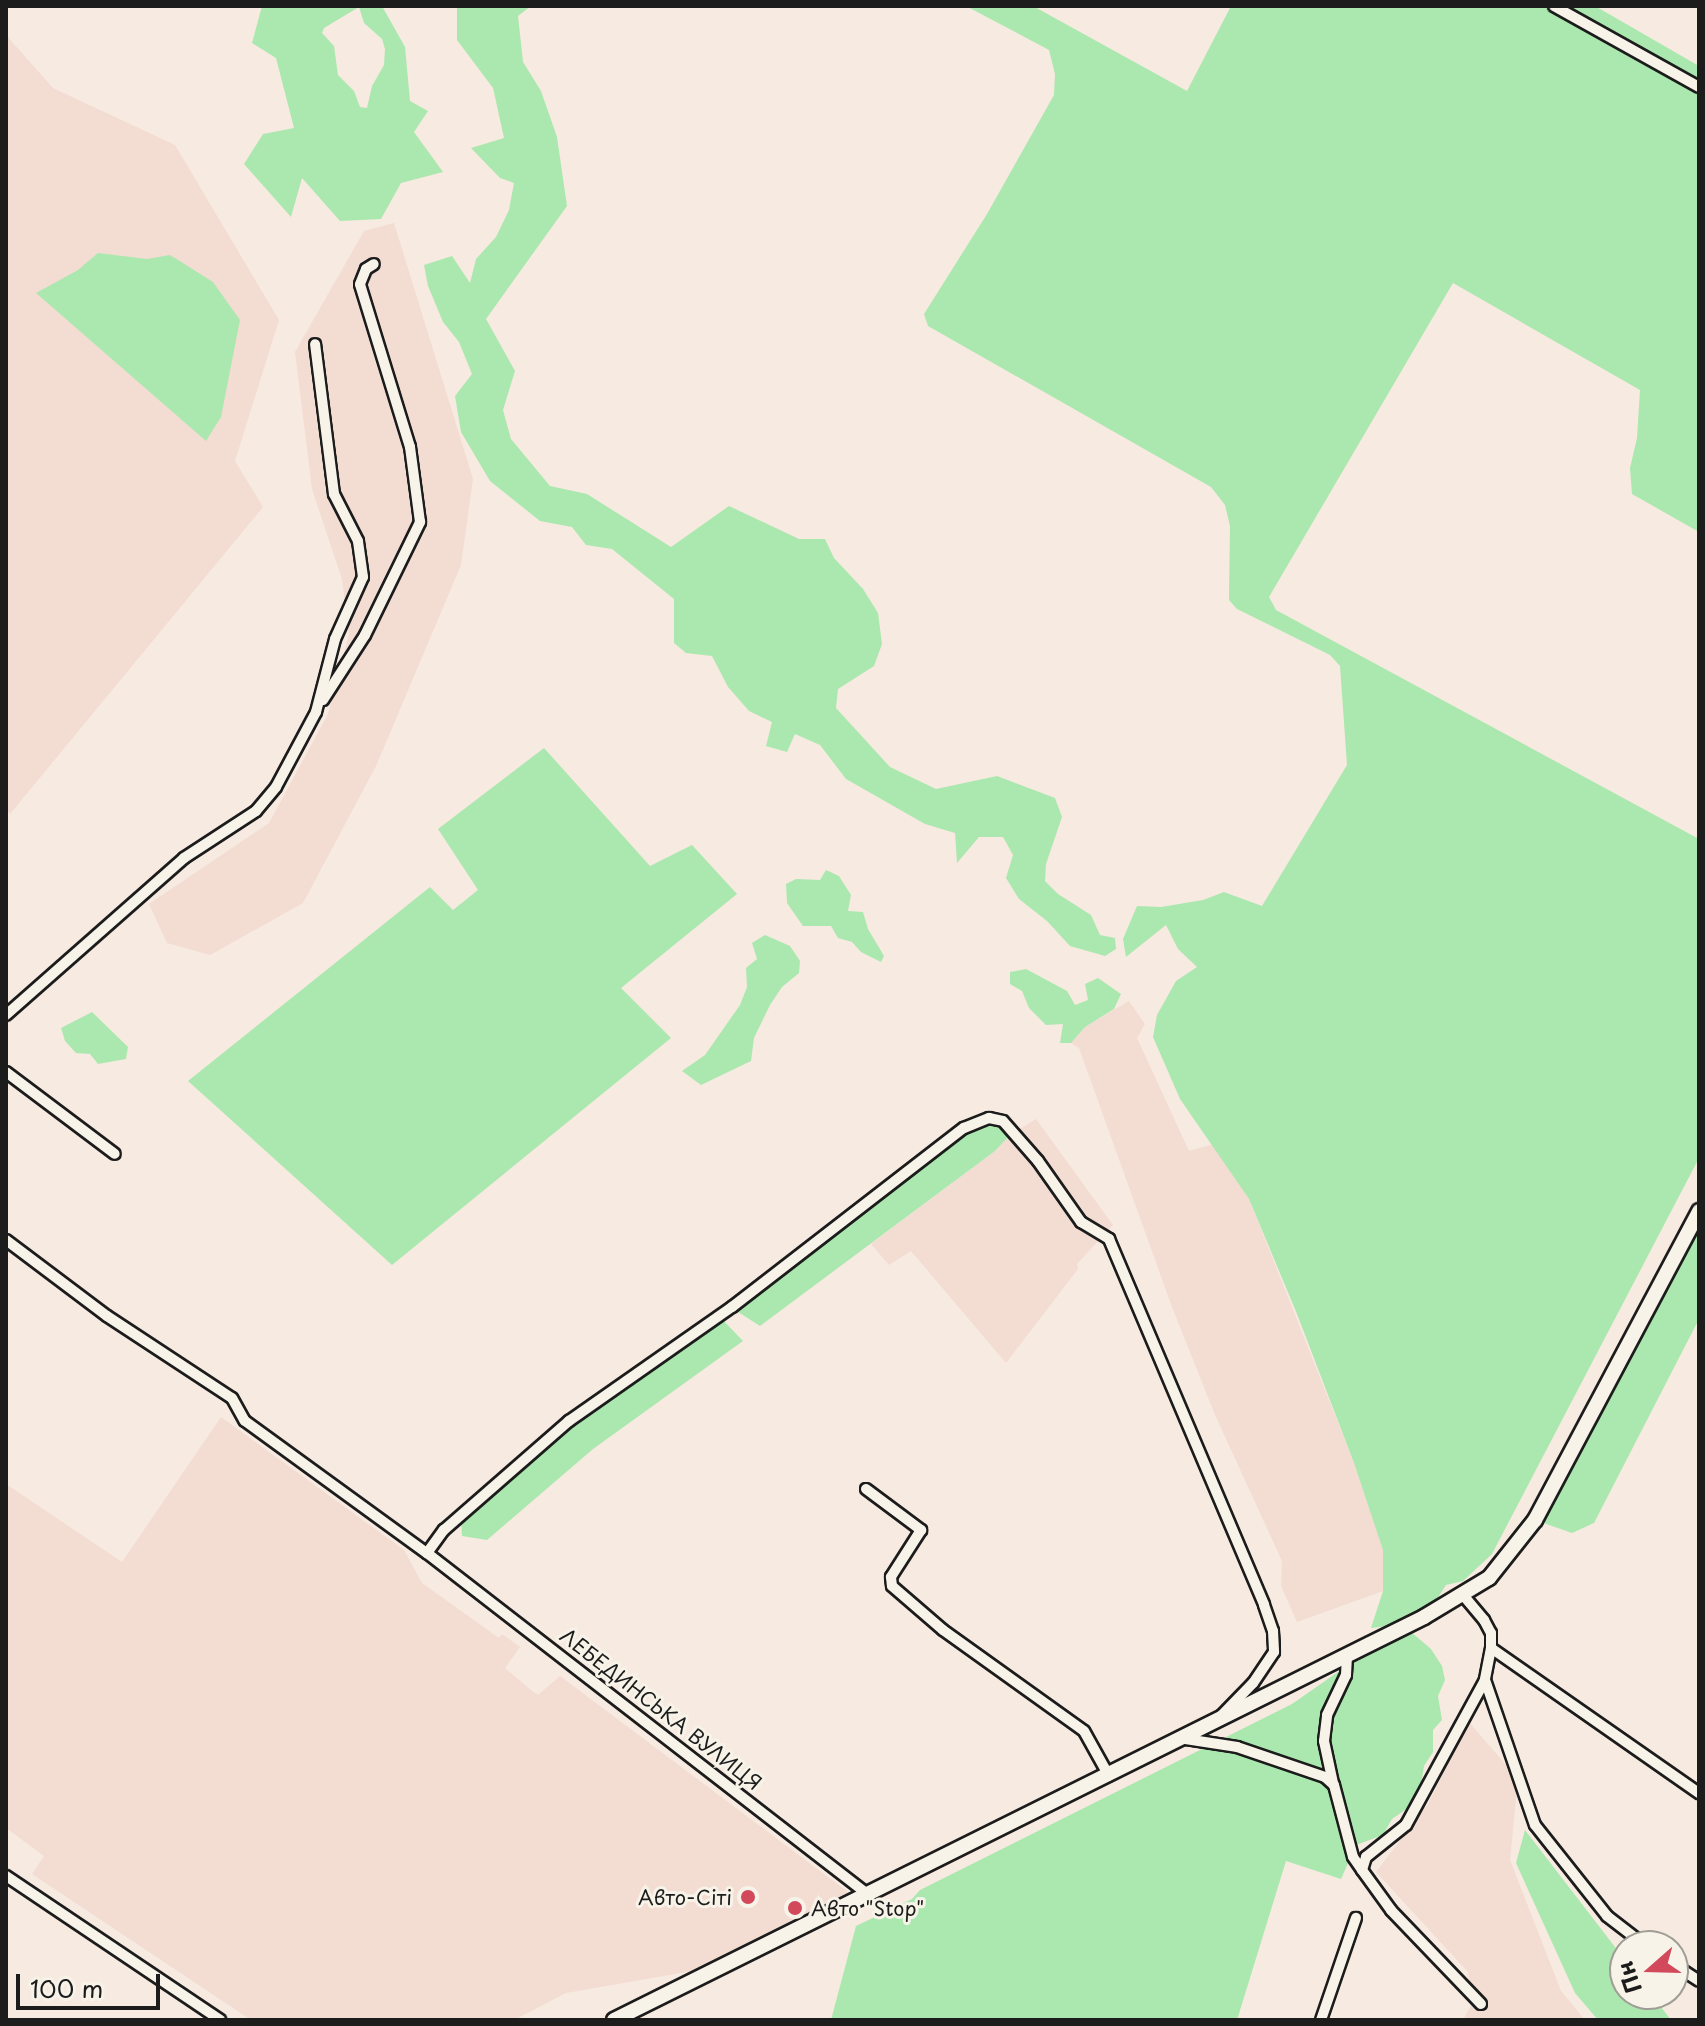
<!DOCTYPE html>
<meta charset="utf-8">
<style>
body{margin:0}
#map{position:relative;width:1705px;height:2026px;overflow:hidden;background:#f7eae0;font-family:"Playpen Sans",sans-serif}
div>[style]{position:absolute}
[style*='--x']{left:calc(var(--x)*1px);top:calc(var(--y)*1px);width:calc(var(--w)*1px);rotate:calc(var(--a)*1deg)}
.built>*{inset:0;background:#f3dcd2}
.green>*{inset:0;background:#abe8af}
.roads{filter:drop-shadow(2px 0 #1c1c1c) drop-shadow(-2px 0 #1c1c1c) drop-shadow(0 2px #1c1c1c) drop-shadow(0 -2px #1c1c1c)}
.street>*{height:10px;margin:-5px;padding:0 5px;transform-origin:5px;border-radius:5px;background:#f7f3e8}
.secondary>*{height:14px;margin:-7px;padding:0 7px;transform-origin:7px;border-radius:7px;background:#f7f3e8}
.dots>*{width:22px;height:22px;translate:-50% -50%;box-sizing:border-box;border:4px solid #f7f3e8;border-radius:50%}
span{translate:-50% -50%;white-space:nowrap;text-align:center;line-height:1.15;-webkit-text-stroke:6px #f7f3e8;paint-order:stroke}
.street-label{font-size:20px;color:#1c1c1c}
.poi-label{font-size:20px;color:#1c1c1c}
.right{translate:-100% -50%;text-align:right}
.left{translate:0 -50%;text-align:left}
.frame{position:absolute;inset:0;border:8px solid #1c1c1c;pointer-events:none}
.north{position:absolute;left:1609px;top:1930px;width:80px;height:80px;box-sizing:border-box;background:#f7f3e8;border:2px solid #9f9d96;border-radius:50%;rotate:250deg;font-size:22px;font-weight:700;line-height:32px;text-align:center;color:#1c1c1c}
.north::after{content:'';display:block;margin:auto;width:28px;height:36px;background:#d1495b;clip-path:polygon(50% 0,100% 100%,50% 72%,0 100%)}
.scale{position:absolute;left:16px;top:1974px;width:144px;height:36px;box-sizing:border-box;border:4px solid #1c1c1c;border-top:0;padding-left:10px;font-size:24px;line-height:28px;white-space:nowrap;color:#1c1c1c;-webkit-text-stroke:6px #f7f3e8;paint-order:stroke}
</style>
<div id="map">
<div class="built">
<i style="clip-path:polygon(6px 35px,53px 88px,175px 145px,279px 320px,235px 461px,263px 507px,10px 814px,6px 810px)"></i>
<i style="clip-path:polygon(394px 223px,473px 479px,461px 565px,376px 766px,303px 903px,210px 955px,167px 943px,149px 904px,269px 823px,328px 714px,349px 635px,342px 579px,312px 489px,295px 352px,364px 231px)"></i>
<i style="clip-path:polygon(1129px 1001px,1145px 1024px,1137px 1038px,1189px 1151px,1214px 1144px,1249px 1199px,1354px 1463px,1384px 1550px,1383px 1591px,1297px 1622px,1281px 1586px,1282px 1561px,1215px 1415px,1172px 1307px,1079px 1048px,1071px 1043px,1085px 1027px)"></i>
<i style="clip-path:polygon(1036px 1119px,1113px 1225px,1077px 1264px,1078px 1269px,1006px 1363px,911px 1251px,889px 1265px,871px 1244px,995px 1151px,1010px 1135px)"></i>
<i style="clip-path:polygon(221px 1417px,404px 1550px,422px 1583px,499px 1638px,502px 1634px,520px 1647px,505px 1668px,531px 1690px,538px 1695px,560px 1676px,852px 1895px,698px 1970px,566px 1993px,514px 2020px,251px 2020px,32px 1874px,44px 1856px,6px 1828px,6px 1484px,122px 1562px)"></i>
<i style="clip-path:polygon(1469px 1722px,1518px 1779px,1510px 1860px,1561px 1991px,1585px 2020px,1463px 2020px,1472px 2004px,1468px 1972px,1376px 1872px,1428px 1804px)"></i>
</div>
<div class="green">
<i style="clip-path:polygon(evenodd,262px 6px,382px 6px,405px 47px,410px 101px,428px 111px,414px 132px,443px 172px,401px 183px,381px 219px,340px 221px,302px 178px,291px 217px,244px 164px,263px 134px,294px 128px,276px 58px,252px 43px,262px 6px,359px 7px,364px 23px,382px 39px,385px 49px,384px 65px,372px 86px,367px 108px,360px 107px,354px 91px,338px 75px,334px 46px,322px 33px,324px 28px,359px 7px)"></i>
<i style="clip-path:polygon(457px 6px,531px 6px,518px 16px,523px 62px,541px 91px,557px 137px,567px 206px,486px 319px,515px 371px,503px 410px,511px 439px,550px 486px,587px 494px,671px 547px,729px 506px,799px 539px,825px 539px,834px 558px,863px 589px,878px 613px,882px 644px,874px 666px,838px 689px,836px 708px,890px 767px,936px 789px,997px 776px,1055px 798px,1062px 817px,1046px 864px,1045px 881px,1058px 894px,1091px 915px,1100px 935px,1115px 938px,1116px 949px,1105px 956px,1070px 946px,1047px 921px,1019px 899px,1006px 878px,1013px 855px,1003px 837px,979px 837px,957px 863px,955px 833px,925px 824px,846px 779px,820px 745px,795px 734px,787px 752px,766px 746px,772px 722px,749px 711px,728px 687px,712px 656px,686px 653px,674px 643px,674px 599px,612px 549px,586px 545px,572px 527px,540px 521px,490px 481px,461px 432px,455px 396px,472px 374px,459px 342px,443px 322px,428px 286px,424px 265px,452px 256px,470px 283px,476px 259px,496px 237px,509px 210px,514px 183px,500px 178px,471px 148px,504px 138px,493px 88px,457px 40px)"></i>
<i style="clip-path:polygon(966px 6px,1033px 6px,1187px 91px,1231px 6px,1595px 6px,1699px 66px,1699px 532px,1632px 494px,1630px 468px,1637px 438px,1640px 390px,1453px 283px,1269px 597px,1276px 610px,1699px 839px,1699px 1158px,1492px 1554px,1463px 1581px,1446px 1585px,1437px 1599px,1420px 1612px,1388px 1626px,1371px 1628px,1383px 1591px,1383px 1550px,1354px 1463px,1297px 1314px,1249px 1199px,1180px 1099px,1153px 1037px,1157px 1015px,1176px 981px,1197px 967px,1178px 949px,1166px 925px,1126px 957px,1123px 939px,1137px 906px,1161px 907px,1203px 900px,1224px 892px,1262px 906px,1347px 765px,1340px 666px,1330px 655px,1237px 609px,1229px 600px,1230px 526px,1225px 505px,1211px 487px,928px 326px,924px 314px,987px 214px,1054px 95px,1055px 74px,1049px 50px)"></i>
<i style="clip-path:polygon(98px 253px,147px 259px,170px 255px,213px 282px,240px 320px,221px 417px,206px 441px,36px 293px,78px 270px)"></i>
<i style="clip-path:polygon(544px 748px,650px 866px,692px 845px,737px 894px,621px 988px,671px 1038px,392px 1265px,188px 1081px,430px 887px,453px 910px,478px 890px,438px 829px)"></i>
<i style="clip-path:polygon(826px 870px,839px 876px,851px 895px,848px 911px,863px 912px,868px 929px,884px 956px,881px 962px,861px 952px,852px 942px,838px 938px,831px 926px,803px 926px,787px 903px,786px 884px,796px 879px,820px 880px)"></i>
<i style="clip-path:polygon(765px 935px,790px 946px,800px 961px,799px 973px,782px 987px,770px 1005px,754px 1038px,751px 1061px,701px 1085px,682px 1071px,705px 1055px,740px 1005px,747px 987px,746px 968px,757px 959px,752px 943px)"></i>
<i style="clip-path:polygon(1026px 969px,1067px 991px,1075px 1005px,1088px 1000px,1085px 984px,1098px 978px,1121px 994px,1114px 1009px,1085px 1027px,1071px 1043px,1060px 1043px,1063px 1024px,1046px 1025px,1029px 1008px,1022px 991px,1010px 984px,1010px 972px)"></i>
<i style="clip-path:polygon(92px 1012px,128px 1047px,126px 1059px,98px 1064px,90px 1054px,76px 1053px,65px 1041px,61px 1028px)"></i>
<i style="clip-path:polygon(998px 1123px,1010px 1135px,995px 1151px,760px 1326px,735px 1310px,965px 1131px)"></i>
<i style="clip-path:polygon(1699px 1211px,1699px 1319px,1594px 1523px,1572px 1533px,1535px 1520px)"></i>
<i style="clip-path:polygon(719px 1316px,743px 1341px,593px 1449px,487px 1540px,462px 1536px,461px 1517px,569px 1421px)"></i>
<i style="clip-path:polygon(1411px 1632px,1431px 1649px,1442px 1666px,1445px 1680px,1438px 1696px,1442px 1720px,1433px 1730px,1433px 1752px,1424px 1766px,1420px 1791px,1412px 1805px,1392px 1819px,1383px 1835px,1356px 1845px,1341px 1879px,1286px 1861px,1237px 2020px,831px 2020px,856px 1926px,912px 1899px,920px 1890px,1292px 1704px,1378px 1644px)"></i>
<i style="clip-path:polygon(1525px 1830px,1625px 1960px,1625px 1994px,1651px 1994px,1671px 2020px,1598px 2020px,1575px 1993px,1516px 1863px)"></i>
</div>
<div class="roads">
<div class="street">
<i style="--x:1554;--y:6;--w:166;--a:29.2"></i>
<i style="--x:323;--y:700;--w:77;--a:-57.1"></i>
<i style="--x:365;--y:635;--w:126;--a:-64"></i>
<i style="--x:420;--y:522;--w:76;--a:-97.6"></i>
<i style="--x:410;--y:447;--w:170;--a:-107.1"></i>
<i style="--x:360;--y:284;--w:16;--a:-68"></i>
<i style="--x:366;--y:269;--w:9;--a:-32"></i>
<i style="--x:6;--y:1015;--w:237;--a:-41.4"></i>
<i style="--x:184;--y:858;--w:86;--a:-33.1"></i>
<i style="--x:256;--y:811;--w:31;--a:-50"></i>
<i style="--x:276;--y:787;--w:85;--a:-61.9"></i>
<i style="--x:316;--y:712;--w:75;--a:-75.4"></i>
<i style="--x:335;--y:639;--w:68;--a:-65.7"></i>
<i style="--x:363;--y:577;--w:36;--a:-98"></i>
<i style="--x:358;--y:541;--w:53;--a:-117.1"></i>
<i style="--x:334;--y:494;--w:151;--a:-97.2"></i>
<i style="--x:6;--y:1072;--w:136;--a:37"></i>
<i style="--x:6;--y:1240;--w:126;--a:37"></i>
<i style="--x:107;--y:1316;--w:149;--a:33.3"></i>
<i style="--x:232;--y:1398;--w:26;--a:61"></i>
<i style="--x:245;--y:1421;--w:225;--a:36"></i>
<i style="--x:427;--y:1553;--w:560;--a:37.75"></i>
<i style="--x:866;--y:1489;--w:69;--a:36.7"></i>
<i style="--x:921;--y:1530;--w:56;--a:122.6"></i>
<i style="--x:891;--y:1577;--w:9;--a:84"></i>
<i style="--x:892;--y:1586;--w:67;--a:40.8"></i>
<i style="--x:943;--y:1630;--w:173;--a:35.6"></i>
<i style="--x:1084;--y:1731;--w:51;--a:60.9"></i>
<i style="--x:427;--y:1553;--w:29;--a:-54"></i>
<i style="--x:444;--y:1530;--w:166;--a:-41.1"></i>
<i style="--x:569;--y:1421;--w:199;--a:-35"></i>
<i style="--x:732;--y:1307;--w:293;--a:-37.7"></i>
<i style="--x:964;--y:1128;--w:27;--a:-22"></i>
<i style="--x:989;--y:1118;--w:14;--a:12"></i>
<i style="--x:1003;--y:1121;--w:53;--a:48.8"></i>
<i style="--x:1038;--y:1161;--w:75;--a:54.8"></i>
<i style="--x:1081;--y:1222;--w:33;--a:31"></i>
<i style="--x:1109;--y:1239;--w:397;--a:67"></i>
<i style="--x:1264;--y:1605;--w:28;--a:71"></i>
<i style="--x:1273;--y:1631;--w:21;--a:87"></i>
<i style="--x:1274;--y:1652;--w:37;--a:124"></i>
<i style="--x:1253;--y:1683;--w:46;--a:134.1"></i>
<i style="--x:1463;--y:1595;--w:33;--a:50"></i>
<i style="--x:1484;--y:1620;--w:15;--a:62"></i>
<i style="--x:1491;--y:1633;--w:15;--a:90"></i>
<i style="--x:1491;--y:1648;--w:254;--a:34.9"></i>
<i style="--x:1491;--y:1648;--w:33;--a:101"></i>
<i style="--x:1485;--y:1680;--w:153;--a:71"></i>
<i style="--x:1535;--y:1825;--w:116;--a:51.6"></i>
<i style="--x:1607;--y:1916;--w:49;--a:37.6"></i>
<i style="--x:1179;--y:1738;--w:59;--a:8.8"></i>
<i style="--x:1237;--y:1747;--w:93;--a:18.8"></i>
<i style="--x:1325;--y:1777;--w:12;--a:42"></i>
<i style="--x:1334;--y:1785;--w:74;--a:75.2"></i>
<i style="--x:1353;--y:1857;--w:16;--a:55"></i>
<i style="--x:1333;--y:1783;--w:43;--a:-102.1"></i>
<i style="--x:1324;--y:1741;--w:26;--a:-83"></i>
<i style="--x:1327;--y:1715;--w:44;--a:-64.6"></i>
<i style="--x:1346;--y:1675;--w:21;--a:-87"></i>
<i style="--x:6;--y:1876;--w:258;--a:33.9"></i>
<i style="--x:1673;--y:1964;--w:31;--a:33"></i>
<i style="--x:1481;--y:2004;--w:130;--a:-133.8"></i>
<i style="--x:1391;--y:1910;--w:49;--a:-125.9"></i>
<i style="--x:1362;--y:1870;--w:14;--a:-73"></i>
<i style="--x:1366;--y:1857;--w:51;--a:-38.7"></i>
<i style="--x:1406;--y:1825;--w:165;--a:-61.4"></i>
<i style="--x:1321;--y:2020;--w:108;--a:-71.1"></i>
</div>
<div class="secondary">
<i style="--x:614;--y:2020;--w:905;--a:-26.45"></i>
<i style="--x:1424;--y:1617;--w:76;--a:-31"></i>
<i style="--x:1489;--y:1578;--w:74;--a:-51.6"></i>
<i style="--x:1535;--y:1520;--w:350;--a:-62"></i>
</div>
</div>
<div class="dots">
<i style="left:748px;top:1897px;background:#d1495b"></i>
<i style="left:795px;top:1908px;background:#d1495b"></i>
</div>
<div class="street-label">
<span style="left:661px;top:1709px;rotate:38deg">ЛЕБЕДИНСЬКА ВУЛИЦЯ</span>
</div>
<div class="poi-label">
<span class="right" style="left:732px;top:1897px">Авто-Сіті</span>
<span class="left" style="left:811px;top:1908px">Авто "Stop"</span>
</div>
<div class="frame"></div>
<div class="north">Пн</div>
<div class="scale">100 m</div>
</div>
